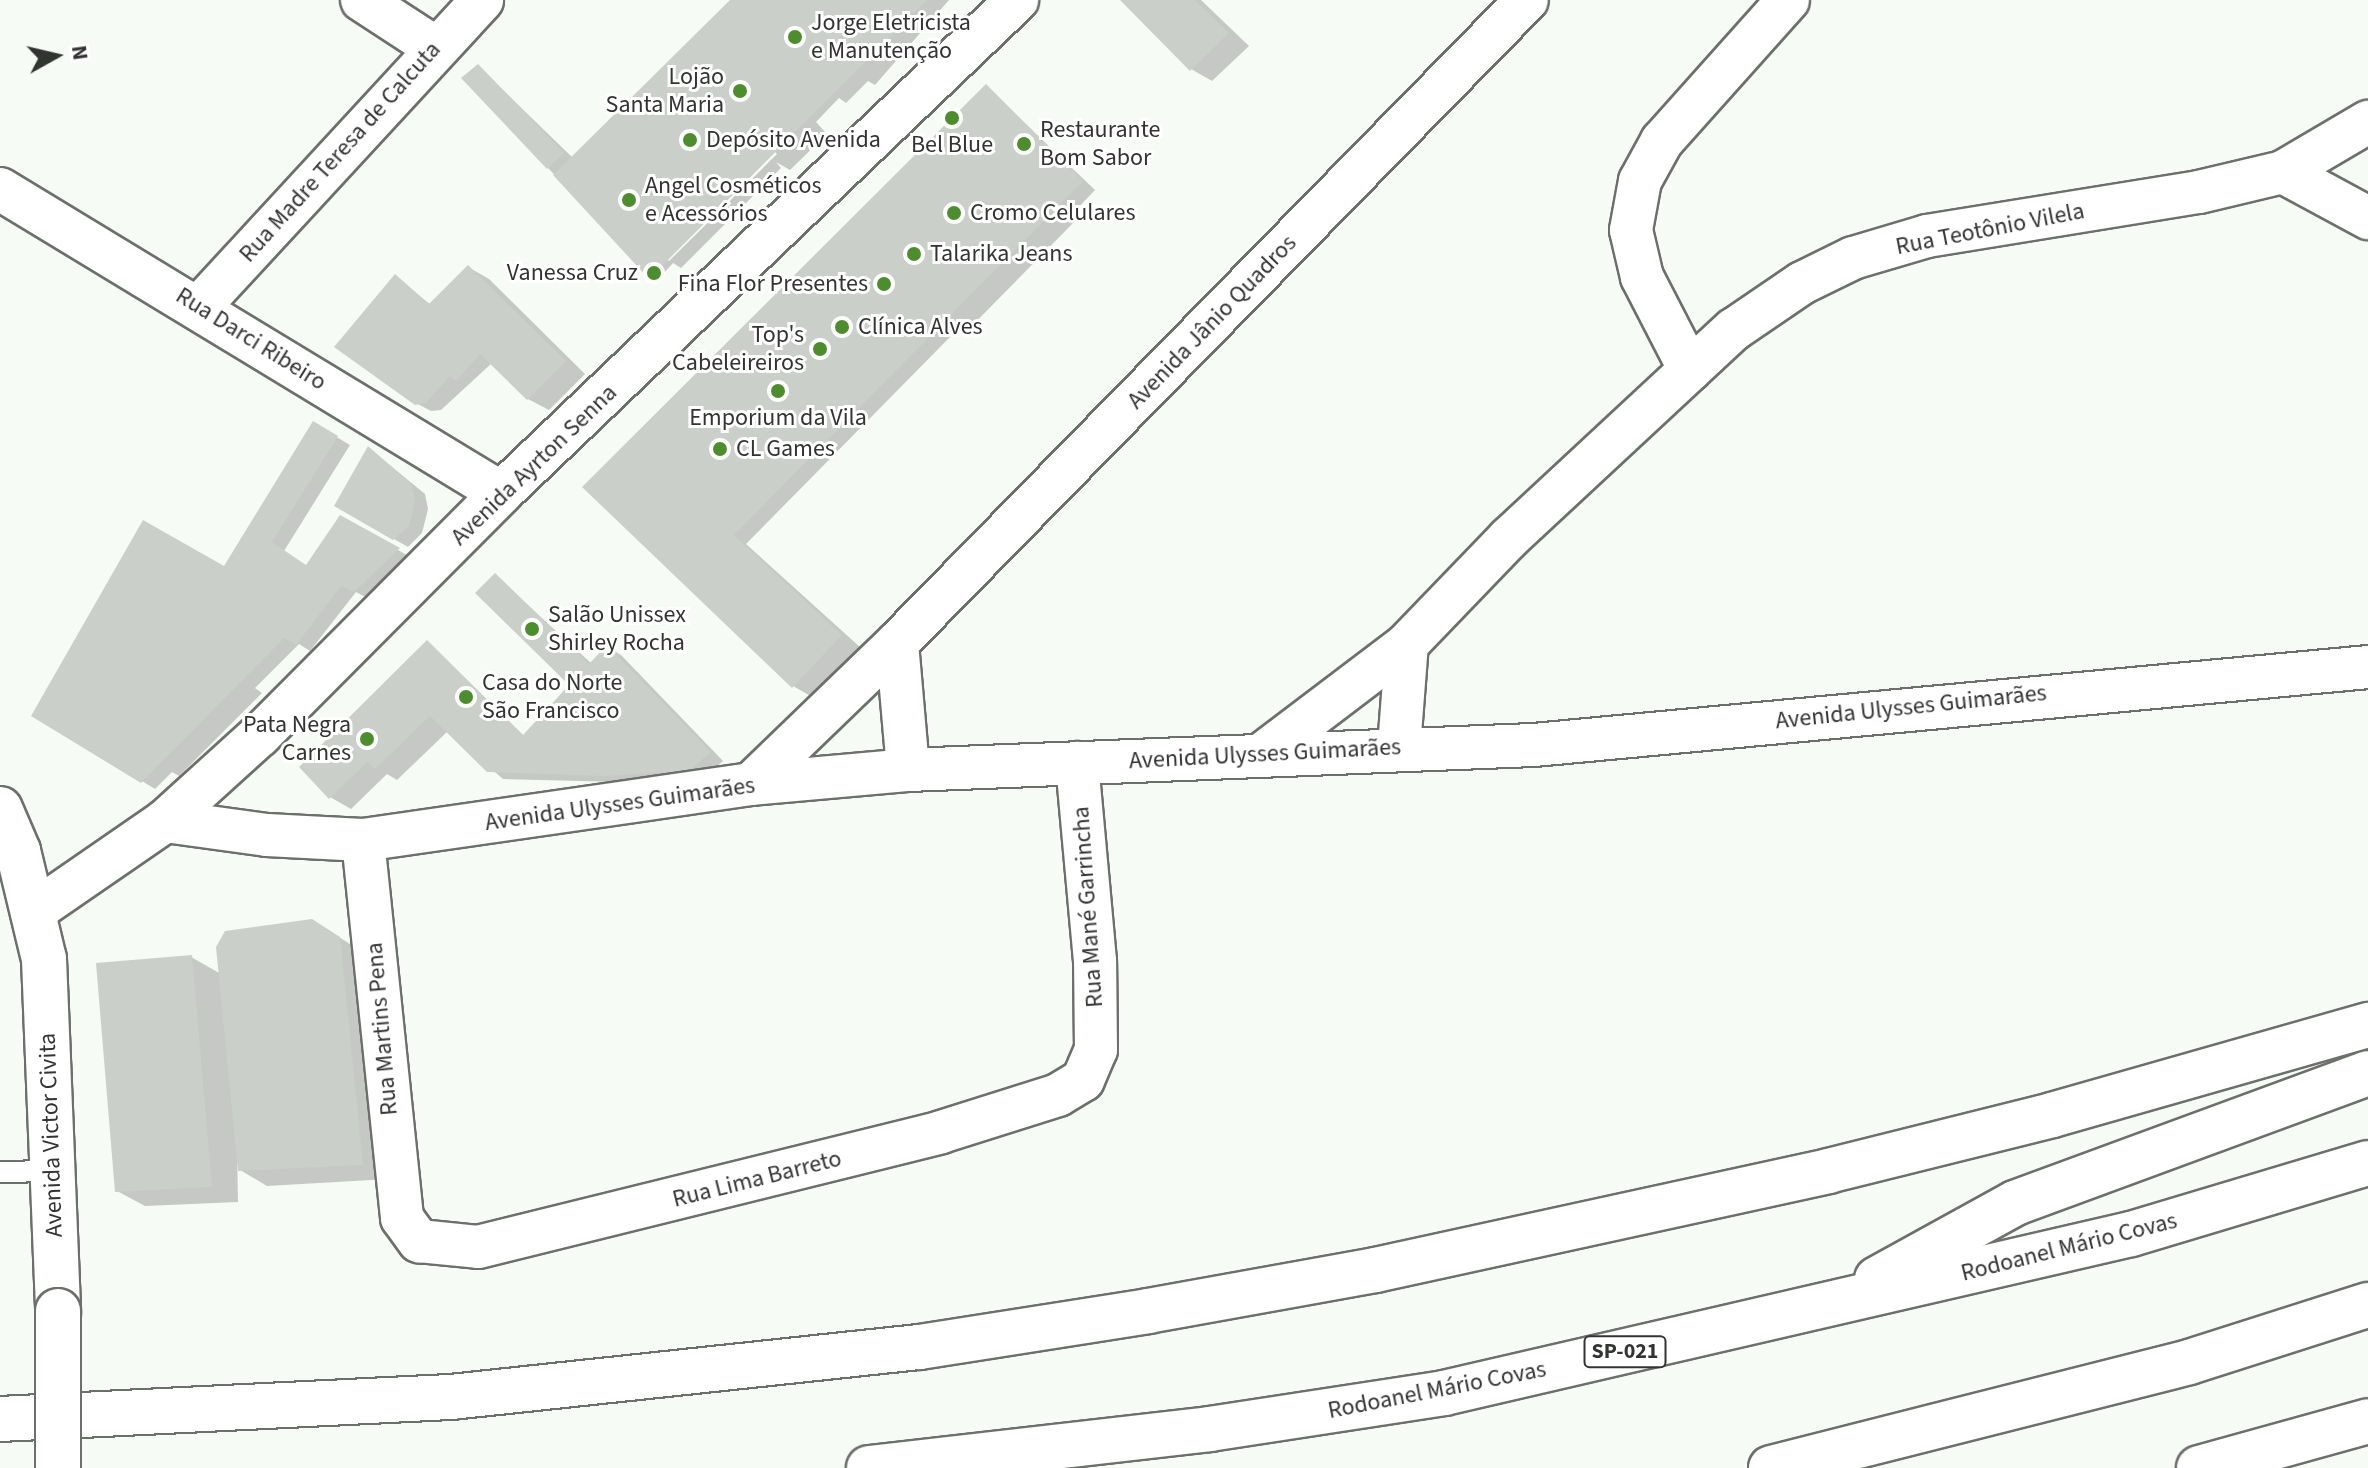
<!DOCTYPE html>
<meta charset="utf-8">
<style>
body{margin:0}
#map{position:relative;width:2368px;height:1468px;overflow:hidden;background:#f7fbf5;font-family:"Source Sans 3",sans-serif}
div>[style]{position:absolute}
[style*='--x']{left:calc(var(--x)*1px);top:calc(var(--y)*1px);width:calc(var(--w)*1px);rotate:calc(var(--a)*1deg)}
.shadow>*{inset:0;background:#0003}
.building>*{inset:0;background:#cacfc9}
.roads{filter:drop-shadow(2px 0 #6c706a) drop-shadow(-2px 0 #6c706a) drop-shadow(0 2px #6c706a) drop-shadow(0 -2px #6c706a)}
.service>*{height:20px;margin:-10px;padding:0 10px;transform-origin:10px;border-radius:10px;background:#fff}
.minor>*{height:42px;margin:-21px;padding:0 21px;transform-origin:21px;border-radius:21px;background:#fff}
.secondary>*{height:44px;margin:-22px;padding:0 22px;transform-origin:22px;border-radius:22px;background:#fff}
.motorway>*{height:44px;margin:-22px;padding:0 22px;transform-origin:22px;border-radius:22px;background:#fff}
.bridges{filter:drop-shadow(2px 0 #6c706a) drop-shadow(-2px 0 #6c706a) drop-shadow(0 2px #6c706a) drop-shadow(0 -2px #6c706a)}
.secondary-bridge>*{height:44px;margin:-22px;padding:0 22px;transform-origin:22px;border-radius:22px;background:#fff}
.dots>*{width:22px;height:22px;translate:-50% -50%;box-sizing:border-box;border:4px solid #fff;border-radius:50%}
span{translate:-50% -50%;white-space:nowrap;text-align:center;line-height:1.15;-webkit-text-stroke:6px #fff;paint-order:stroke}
.shield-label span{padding:2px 6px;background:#fff;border:2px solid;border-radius:6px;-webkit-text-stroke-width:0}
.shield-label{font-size:22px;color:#323432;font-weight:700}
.poi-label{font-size:24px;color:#323432}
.left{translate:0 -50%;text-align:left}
.right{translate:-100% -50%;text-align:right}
.street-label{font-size:24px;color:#323432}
.north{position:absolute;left:16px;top:16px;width:80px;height:80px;-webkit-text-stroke:6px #fff;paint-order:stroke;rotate:82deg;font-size:22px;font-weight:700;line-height:32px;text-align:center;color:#323432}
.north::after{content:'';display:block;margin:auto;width:28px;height:36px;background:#323432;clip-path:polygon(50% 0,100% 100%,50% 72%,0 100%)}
</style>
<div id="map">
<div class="shadow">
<i style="clip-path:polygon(evenodd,732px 0,949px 0,875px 85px,868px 81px,846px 103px,839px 98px,816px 122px,827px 134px,790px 170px,776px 162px,781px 168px,681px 268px,673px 263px,657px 281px,548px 168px,478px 66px,575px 160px,732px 0,774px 151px,777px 154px,669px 261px,666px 258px,774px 151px)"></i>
<i style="clip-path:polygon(1123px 0,1201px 0,1249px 46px,1212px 81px,1191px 69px)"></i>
<i style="clip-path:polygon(987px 87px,1095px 190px,1075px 211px,1080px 216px,964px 334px,934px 317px,954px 333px,746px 544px,861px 648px,814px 698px,793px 686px,584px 487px)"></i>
<i style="clip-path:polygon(468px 267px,489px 279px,585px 374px,549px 410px,528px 399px,492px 363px,441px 410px,431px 411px,416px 403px,396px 277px,431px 305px)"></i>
<i style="clip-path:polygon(313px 423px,350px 445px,284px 551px,307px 567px,341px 517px,412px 558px,369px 599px,356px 592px,310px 651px,299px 644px,255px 688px,262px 693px,179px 776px,172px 772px,155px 789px,34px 715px,225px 569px)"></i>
<i style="clip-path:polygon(369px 448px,425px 494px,428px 509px,422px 533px,408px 547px,336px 506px)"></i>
<i style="clip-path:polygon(495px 575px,592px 664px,608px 647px,621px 655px,723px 761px,704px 778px,621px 782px,503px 779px,448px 731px,397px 780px,387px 774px,351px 809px,330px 797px,433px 647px,524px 736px,572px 685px)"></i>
<i style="clip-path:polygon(339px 937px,367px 955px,389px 1179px,267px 1186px,240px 1170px,237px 1146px,238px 1202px,145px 1206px,117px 1191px,191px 957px,221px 974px)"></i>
</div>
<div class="building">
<i style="clip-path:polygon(730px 0,927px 0,649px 279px,553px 175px)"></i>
<i style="clip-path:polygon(1120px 0,1195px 0,1229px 33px,1190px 71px)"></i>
<i style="clip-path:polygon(478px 64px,564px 153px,547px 169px,461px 78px)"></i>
<i style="clip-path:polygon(986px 84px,1083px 181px,734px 535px,842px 635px,792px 688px,582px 487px)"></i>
<i style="clip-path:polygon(468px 265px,566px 361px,527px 400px,480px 354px,456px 381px,450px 376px,426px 403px,415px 405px,334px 347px,395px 274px,429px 304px)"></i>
<i style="clip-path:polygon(313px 421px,338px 436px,272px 542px,306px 565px,340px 515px,400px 548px,354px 592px,341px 586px,296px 645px,284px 638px,141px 783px,31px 716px,143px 520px,224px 566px)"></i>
<i style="clip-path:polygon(368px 446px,411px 484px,415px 500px,409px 526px,393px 540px,334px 506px)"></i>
<i style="clip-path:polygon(495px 573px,589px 664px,607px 645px,711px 752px,689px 771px,605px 776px,487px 772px,430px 716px,375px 769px,367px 762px,329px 799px,299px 767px,427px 640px,523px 735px,569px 685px,475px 593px)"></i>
<i style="clip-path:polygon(312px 919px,340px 937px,363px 1165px,238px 1171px,216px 947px,225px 931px)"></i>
<i style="clip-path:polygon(192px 955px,212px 1187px,115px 1192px,96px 963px)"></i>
</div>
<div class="roads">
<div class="service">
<i style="--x:0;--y:1172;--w:52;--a:-1.1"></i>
</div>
<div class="minor">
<i style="--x:362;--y:0;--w:86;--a:33.1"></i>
<i style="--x:2283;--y:172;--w:97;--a:28.4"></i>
<i style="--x:0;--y:189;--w:586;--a:31.25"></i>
<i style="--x:200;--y:306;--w:416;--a:-47.3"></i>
<i style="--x:1690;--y:370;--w:105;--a:-117.3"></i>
<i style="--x:1642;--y:277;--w:48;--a:-103.2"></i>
<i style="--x:1631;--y:230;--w:50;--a:-79.6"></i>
<i style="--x:1640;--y:181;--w:46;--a:-61.2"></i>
<i style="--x:1662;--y:141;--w:189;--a:-48.2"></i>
<i style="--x:897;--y:643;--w:127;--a:85"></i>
<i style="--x:1399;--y:747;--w:103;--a:-85.6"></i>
<i style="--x:1261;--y:755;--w:183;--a:-37.2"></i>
<i style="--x:1407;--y:644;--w:147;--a:-46.1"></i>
<i style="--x:1509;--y:538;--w:306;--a:-42.9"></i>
<i style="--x:1733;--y:330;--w:83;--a:-34.3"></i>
<i style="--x:1802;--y:283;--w:57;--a:-26.1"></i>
<i style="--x:1853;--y:258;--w:77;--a:-16.6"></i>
<i style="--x:1927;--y:236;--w:276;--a:-9.2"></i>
<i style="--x:2199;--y:192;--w:86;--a:-13.4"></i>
<i style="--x:2283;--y:172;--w:99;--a:-30.5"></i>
<i style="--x:751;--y:784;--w:203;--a:-44"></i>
<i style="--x:897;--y:643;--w:900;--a:-45.59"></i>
<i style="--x:165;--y:821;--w:103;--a:7.8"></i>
<i style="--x:267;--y:835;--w:96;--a:3"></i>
<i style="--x:363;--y:840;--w:392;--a:-8.2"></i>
<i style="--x:751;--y:784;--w:158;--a:-5.1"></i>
<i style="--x:908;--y:770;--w:626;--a:-2.29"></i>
<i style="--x:1534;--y:745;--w:838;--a:-5.34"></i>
<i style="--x:363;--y:840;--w:380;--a:84.1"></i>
<i style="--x:402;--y:1218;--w:29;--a:54"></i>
<i style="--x:419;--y:1241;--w:59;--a:5.8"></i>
<i style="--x:478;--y:1247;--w:477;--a:-13.9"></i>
<i style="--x:941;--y:1132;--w:123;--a:-17.5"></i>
<i style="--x:1058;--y:1095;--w:29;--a:-31"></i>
<i style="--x:1083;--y:1080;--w:33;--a:-67"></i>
<i style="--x:1096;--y:1050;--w:89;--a:-90.6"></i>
<i style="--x:1095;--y:961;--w:199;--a:-95.2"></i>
<i style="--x:36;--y:910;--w:157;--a:-34.6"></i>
<i style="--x:165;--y:821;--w:128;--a:-42.2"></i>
<i style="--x:260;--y:735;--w:342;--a:-45.1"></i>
<i style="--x:501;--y:493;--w:714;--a:-43.69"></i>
</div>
<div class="secondary">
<i style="--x:0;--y:809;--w:46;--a:66.8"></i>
<i style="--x:18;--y:851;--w:111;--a:76.5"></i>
<i style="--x:44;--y:959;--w:352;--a:87.7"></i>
<i style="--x:0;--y:1419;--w:452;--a:-2.8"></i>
<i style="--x:451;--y:1397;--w:471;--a:-6.1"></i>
<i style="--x:919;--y:1347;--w:232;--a:-8.9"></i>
<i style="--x:1148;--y:1311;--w:231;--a:-10.2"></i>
<i style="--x:1375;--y:1270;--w:464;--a:-12.3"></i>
<i style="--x:1828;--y:1171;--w:231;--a:-14"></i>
<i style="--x:2052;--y:1115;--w:329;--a:-15.9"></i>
<i style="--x:2199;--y:1468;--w:175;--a:-15.5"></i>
</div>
<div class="motorway">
<i style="--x:1877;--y:1279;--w:158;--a:-28.8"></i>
<i style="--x:2015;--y:1203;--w:376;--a:-20.2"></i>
<i style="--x:869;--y:1468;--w:343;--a:-6.5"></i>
<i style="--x:1210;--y:1429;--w:237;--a:-8.7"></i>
<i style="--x:1444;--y:1393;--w:705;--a:-13.03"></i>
<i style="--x:2131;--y:1234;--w:247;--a:-16.7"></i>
<i style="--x:1771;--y:1468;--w:431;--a:-14.2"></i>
<i style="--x:2189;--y:1362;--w:188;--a:-17.7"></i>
</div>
</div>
<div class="bridges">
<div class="secondary-bridge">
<i style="--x:58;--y:1311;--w:157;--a:90"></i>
</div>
</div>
<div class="dots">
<i style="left:795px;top:37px;background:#4e8d2f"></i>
<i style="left:740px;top:91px;background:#4e8d2f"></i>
<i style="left:952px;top:118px;background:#4e8d2f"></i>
<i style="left:690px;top:140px;background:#4e8d2f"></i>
<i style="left:1024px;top:144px;background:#4e8d2f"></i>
<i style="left:629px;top:200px;background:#4e8d2f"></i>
<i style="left:954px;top:213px;background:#4e8d2f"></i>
<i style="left:914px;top:254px;background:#4e8d2f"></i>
<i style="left:654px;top:273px;background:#4e8d2f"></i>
<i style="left:884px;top:284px;background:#4e8d2f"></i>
<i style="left:842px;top:327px;background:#4e8d2f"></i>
<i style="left:820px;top:349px;background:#4e8d2f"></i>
<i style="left:778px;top:391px;background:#4e8d2f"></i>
<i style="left:720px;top:449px;background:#4e8d2f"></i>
<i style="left:532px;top:629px;background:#4e8d2f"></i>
<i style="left:466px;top:697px;background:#4e8d2f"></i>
<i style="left:367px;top:739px;background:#4e8d2f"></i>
</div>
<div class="shield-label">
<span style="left:1625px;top:1352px">SP-021</span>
</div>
<div class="poi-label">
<span class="left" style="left:811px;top:37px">Jorge Eletricista<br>e Manutenção</span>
<span class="right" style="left:724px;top:91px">Lojão<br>Santa Maria</span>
<span class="left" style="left:1040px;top:144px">Restaurante<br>Bom Sabor</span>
<span class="left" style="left:706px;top:140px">Depósito Avenida</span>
<span style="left:952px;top:145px">Bel Blue</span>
<span class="left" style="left:645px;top:200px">Angel Cosméticos<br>e Acessórios</span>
<span class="left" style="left:970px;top:213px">Cromo Celulares</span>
<span class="left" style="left:930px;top:254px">Talarika Jeans</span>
<span class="right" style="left:638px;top:273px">Vanessa Cruz</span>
<span class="right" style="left:868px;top:284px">Fina Flor Presentes</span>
<span class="left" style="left:858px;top:327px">Clínica Alves</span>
<span class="right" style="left:804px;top:349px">Top's<br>Cabeleireiros</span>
<span style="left:778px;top:418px">Emporium da Vila</span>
<span class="left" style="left:736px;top:449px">CL Games</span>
<span class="left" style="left:548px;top:629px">Salão Unissex<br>Shirley Rocha</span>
<span class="left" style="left:482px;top:697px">Casa do Norte<br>São Francisco</span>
<span class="right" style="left:351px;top:739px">Pata Negra<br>Carnes</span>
</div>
<div class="street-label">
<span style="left:340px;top:152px;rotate:-48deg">Rua Madre Teresa de Calcuta</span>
<span style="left:1990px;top:229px;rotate:-11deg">Rua Teotônio Vilela</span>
<span style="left:1212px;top:322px;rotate:-46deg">Avenida Jânio Quadros</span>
<span style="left:251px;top:339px;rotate:32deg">Rua Darci Ribeiro</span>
<span style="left:534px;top:465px;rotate:-44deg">Avenida Ayrton Senna</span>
<span style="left:1911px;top:707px;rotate:-6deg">Avenida Ulysses Guimarães</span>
<span style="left:1265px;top:754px;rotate:-3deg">Avenida Ulysses Guimarães</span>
<span style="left:620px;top:804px;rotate:-8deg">Avenida Ulysses Guimarães</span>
<span style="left:1088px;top:907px;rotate:-94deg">Rua Mané Garrincha</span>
<span style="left:382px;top:1029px;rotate:-95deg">Rua Martins Pena</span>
<span style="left:51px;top:1135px;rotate:-92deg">Avenida Victor Civita</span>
<span style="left:757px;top:1179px;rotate:-14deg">Rua Lima Barreto</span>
<span style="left:2069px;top:1247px;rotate:-14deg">Rodoanel Mário Covas</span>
<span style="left:1437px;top:1390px;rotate:-11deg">Rodoanel Mário Covas</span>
</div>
<div class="north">N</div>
</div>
